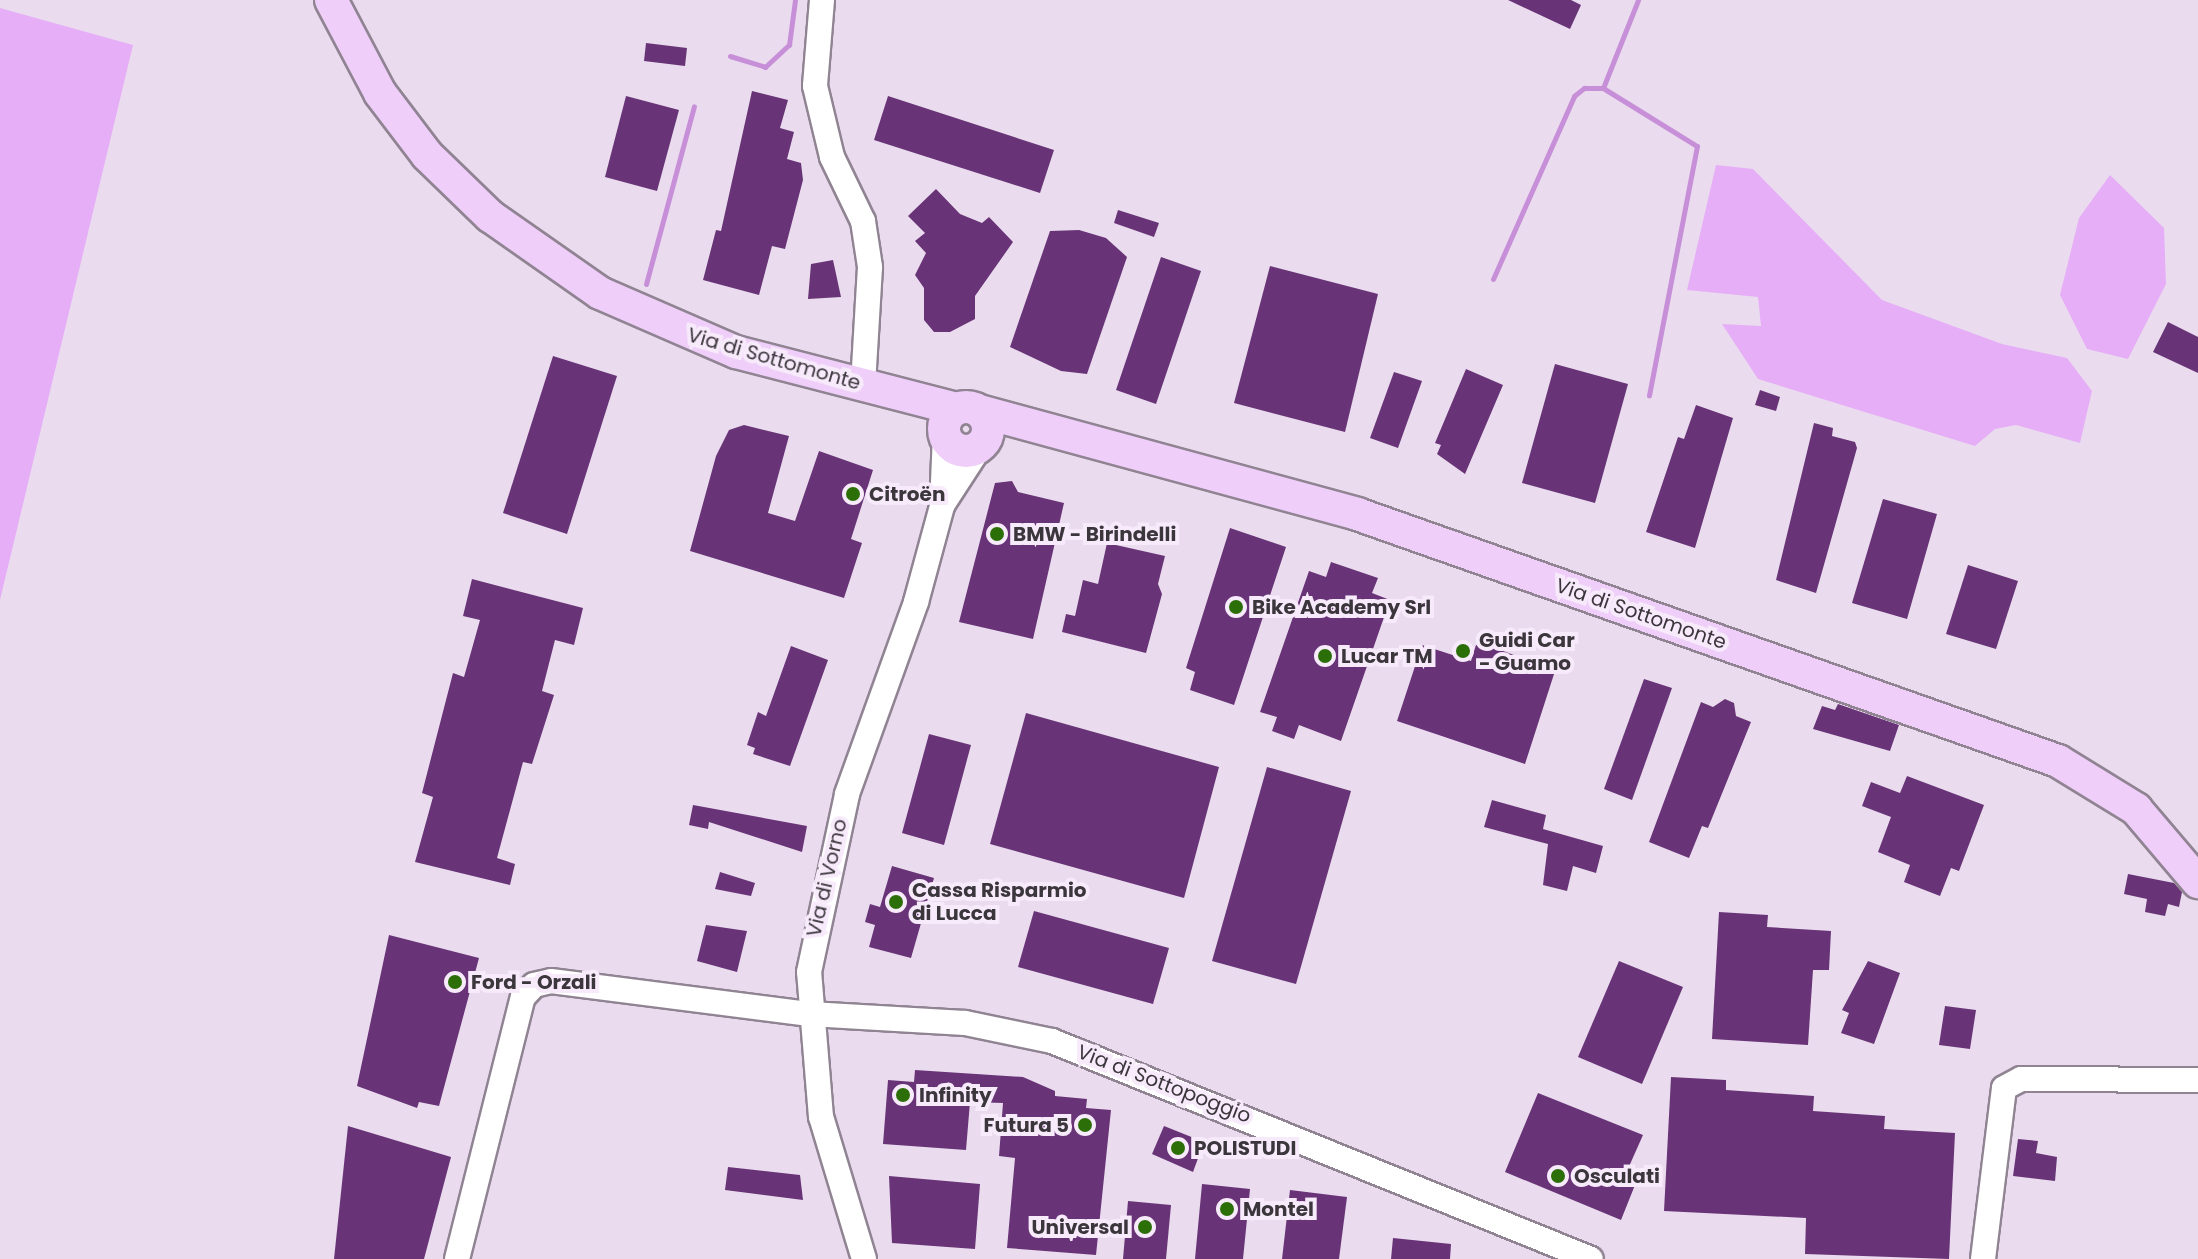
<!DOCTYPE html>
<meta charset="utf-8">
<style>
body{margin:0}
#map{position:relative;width:2198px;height:1259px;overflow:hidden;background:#eadcee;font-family:Poppins,sans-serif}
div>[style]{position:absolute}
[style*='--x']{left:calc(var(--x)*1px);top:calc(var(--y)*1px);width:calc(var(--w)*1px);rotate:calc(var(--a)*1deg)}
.green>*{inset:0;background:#e6aef7}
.stream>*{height:5px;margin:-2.5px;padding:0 2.5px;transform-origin:2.5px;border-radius:2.5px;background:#c78fd8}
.building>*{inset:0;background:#683477}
.roads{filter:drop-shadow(2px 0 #908493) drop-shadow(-2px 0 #908493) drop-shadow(0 2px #908493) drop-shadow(0 -2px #908493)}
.minor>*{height:24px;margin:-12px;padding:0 12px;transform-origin:12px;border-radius:12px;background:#fff}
.major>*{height:32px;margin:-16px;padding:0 16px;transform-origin:16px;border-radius:16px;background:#efcef9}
.major>.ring{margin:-16px;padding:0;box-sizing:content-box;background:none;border:32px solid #efcef9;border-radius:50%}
.dots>*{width:22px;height:22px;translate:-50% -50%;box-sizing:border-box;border:4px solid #f7eafb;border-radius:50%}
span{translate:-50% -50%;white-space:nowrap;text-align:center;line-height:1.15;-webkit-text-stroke:8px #f7eafb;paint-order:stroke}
.street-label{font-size:20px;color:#3b363c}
.poi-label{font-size:20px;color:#3b363c;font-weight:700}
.left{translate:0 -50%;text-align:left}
.right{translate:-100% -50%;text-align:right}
</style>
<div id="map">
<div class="green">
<i style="clip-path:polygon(0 8px,133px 45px,0 600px)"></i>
<i style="clip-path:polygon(1716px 165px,1753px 169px,1882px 300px,2002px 344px,2067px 358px,2092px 391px,2080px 443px,2016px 425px,1995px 429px,1975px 446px,1758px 379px,1722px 324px,1761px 326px,1758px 297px,1687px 290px)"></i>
<i style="clip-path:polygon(2110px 175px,2164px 228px,2166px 284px,2128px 359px,2087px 349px,2060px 295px,2079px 218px)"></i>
</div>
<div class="stream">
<i style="--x:730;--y:56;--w:37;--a:17"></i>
<i style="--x:765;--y:67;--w:33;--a:-43"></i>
<i style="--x:789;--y:45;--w:45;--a:-82.4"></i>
<i style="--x:1603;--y:88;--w:95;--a:-68.3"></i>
<i style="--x:1493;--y:279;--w:200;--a:-66.1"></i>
<i style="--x:1574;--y:96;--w:13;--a:-39"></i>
<i style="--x:1584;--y:88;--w:19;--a:0"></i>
<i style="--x:1603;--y:88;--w:110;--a:31.7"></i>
<i style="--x:1697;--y:146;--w:254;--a:100.9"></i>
<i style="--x:646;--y:284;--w:184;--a:-74.9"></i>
</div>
<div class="building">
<i style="clip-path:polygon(1508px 0,1571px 0,1581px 5px,1570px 29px)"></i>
<i style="clip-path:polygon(646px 43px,687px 48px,685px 66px,644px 61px)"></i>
<i style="clip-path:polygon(752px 91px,788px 100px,780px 128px,794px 132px,787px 159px,801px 163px,803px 180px,785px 249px,772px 246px,759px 295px,703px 280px,716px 230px,721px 231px)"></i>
<i style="clip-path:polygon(626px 96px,679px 110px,657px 191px,605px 177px)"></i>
<i style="clip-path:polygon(888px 96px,1054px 150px,1040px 193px,874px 140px)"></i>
<i style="clip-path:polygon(936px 189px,960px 214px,982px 223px,989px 217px,1013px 242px,975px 296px,975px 319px,950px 332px,934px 332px,924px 320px,924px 288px,915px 275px,926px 253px,915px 241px,925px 233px,908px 216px)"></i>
<i style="clip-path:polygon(1118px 210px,1159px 223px,1154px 237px,1114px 223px)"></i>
<i style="clip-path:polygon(1079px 230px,1106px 238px,1127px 257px,1087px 374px,1061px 371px,1010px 347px,1050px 231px)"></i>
<i style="clip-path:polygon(1161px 257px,1201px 271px,1156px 404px,1116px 390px)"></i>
<i style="clip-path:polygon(833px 260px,841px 297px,808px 299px,811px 264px)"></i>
<i style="clip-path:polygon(1270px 266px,1378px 294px,1345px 432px,1234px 403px)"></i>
<i style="clip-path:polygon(2168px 322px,2198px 337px,2198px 373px,2153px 352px)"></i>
<i style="clip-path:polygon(553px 356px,617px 376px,567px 534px,503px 513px)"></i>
<i style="clip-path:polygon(1555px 364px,1628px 384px,1595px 503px,1522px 483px)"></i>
<i style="clip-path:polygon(1466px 369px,1503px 385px,1465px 474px,1437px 454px,1441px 445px,1435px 443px)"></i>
<i style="clip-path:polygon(1394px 372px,1422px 381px,1398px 448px,1370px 438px)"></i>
<i style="clip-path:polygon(1760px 390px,1780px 397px,1776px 411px,1755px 405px)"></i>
<i style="clip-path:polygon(1696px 405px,1733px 418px,1695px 548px,1646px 532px,1678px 437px,1684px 439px)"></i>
<i style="clip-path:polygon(1814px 423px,1833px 428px,1832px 436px,1855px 442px,1857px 448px,1816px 593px,1776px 580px)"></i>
<i style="clip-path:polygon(744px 425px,789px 436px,768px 513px,795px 521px,819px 451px,873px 470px,851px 539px,862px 543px,844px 598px,690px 551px,716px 456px,729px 430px)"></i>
<i style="clip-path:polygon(1012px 481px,1018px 492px,1064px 503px,1033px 639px,959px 622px,995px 483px)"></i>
<i style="clip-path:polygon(1883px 499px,1937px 514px,1907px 619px,1852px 603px)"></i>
<i style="clip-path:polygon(1230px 528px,1286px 547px,1234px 705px,1190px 690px,1195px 672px,1186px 668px)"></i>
<i style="clip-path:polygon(1107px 543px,1165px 556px,1158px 584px,1162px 594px,1146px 653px,1062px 632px,1066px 614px,1075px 616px,1083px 580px,1098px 584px)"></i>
<i style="clip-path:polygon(1331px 562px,1378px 578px,1372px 593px,1390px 600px,1341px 741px,1299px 725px,1294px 739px,1272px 731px,1277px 717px,1260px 712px,1309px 571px,1326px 577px)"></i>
<i style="clip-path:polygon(1968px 565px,2018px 581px,1996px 649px,1946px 634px)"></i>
<i style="clip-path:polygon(472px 579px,583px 608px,574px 645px,555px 640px,542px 691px,554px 695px,532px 764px,523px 762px,497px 858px,515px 864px,510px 885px,415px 862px,433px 797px,422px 793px,453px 673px,464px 677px,480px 620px,463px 616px)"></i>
<i style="clip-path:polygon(1422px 645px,1471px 661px,1476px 645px,1498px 649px,1555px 671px,1525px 764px,1397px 721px)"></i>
<i style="clip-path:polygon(791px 646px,828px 660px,790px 766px,753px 754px,755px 748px,747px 745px,758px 712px,766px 716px)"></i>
<i style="clip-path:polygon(1644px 679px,1672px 688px,1632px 800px,1604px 789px)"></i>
<i style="clip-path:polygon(1725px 699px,1734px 703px,1736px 716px,1751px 722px,1708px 828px,1702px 826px,1689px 858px,1649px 842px,1701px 702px,1713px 707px)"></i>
<i style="clip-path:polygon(1838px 704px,1899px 725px,1890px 751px,1813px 729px,1822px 706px,1835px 710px)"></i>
<i style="clip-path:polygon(1026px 713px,1219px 767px,1184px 898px,990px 844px)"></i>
<i style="clip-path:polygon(929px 734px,971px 745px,944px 845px,902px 833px)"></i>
<i style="clip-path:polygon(1267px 767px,1351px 791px,1296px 984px,1212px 961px)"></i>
<i style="clip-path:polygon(1907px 776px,1984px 805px,1959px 871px,1951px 868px,1940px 896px,1904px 882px,1910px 865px,1878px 852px,1891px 817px,1862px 806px,1871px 782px,1900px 793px)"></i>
<i style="clip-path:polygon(1492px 800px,1546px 815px,1543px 829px,1603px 846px,1596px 873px,1573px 866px,1567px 891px,1543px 885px,1548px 844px,1484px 827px)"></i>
<i style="clip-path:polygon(693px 805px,807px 826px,802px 852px,709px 822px,708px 829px,689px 825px)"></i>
<i style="clip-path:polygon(892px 866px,934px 878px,911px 958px,869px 947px,875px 925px,865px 922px,870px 904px,880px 907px)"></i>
<i style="clip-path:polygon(720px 872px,755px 883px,751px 896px,715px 889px)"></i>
<i style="clip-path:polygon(2128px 874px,2174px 883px,2182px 892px,2179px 907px,2168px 904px,2165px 916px,2145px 912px,2147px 899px,2124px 894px)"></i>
<i style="clip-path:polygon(1034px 911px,1169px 948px,1153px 1004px,1018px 967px)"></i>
<i style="clip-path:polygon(1719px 912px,1768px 915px,1767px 927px,1831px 931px,1829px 970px,1813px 970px,1808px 1045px,1712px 1039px)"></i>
<i style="clip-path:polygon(706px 925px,747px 931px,737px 972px,697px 961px)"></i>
<i style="clip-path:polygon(389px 935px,479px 958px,439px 1106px,419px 1102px,417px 1108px,357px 1086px)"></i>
<i style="clip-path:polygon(1619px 961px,1683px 987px,1642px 1084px,1578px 1057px)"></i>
<i style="clip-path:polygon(1868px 961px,1900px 973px,1874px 1044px,1841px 1033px,1849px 1013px,1842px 1010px)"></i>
<i style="clip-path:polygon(1945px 1006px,1976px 1010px,1970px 1049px,1939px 1045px)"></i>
<i style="clip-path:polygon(915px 1070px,1023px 1077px,1055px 1091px,1055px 1096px,1087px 1099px,1086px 1108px,1111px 1110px,1096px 1255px,1007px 1248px,1015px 1158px,999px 1156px,1003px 1103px,970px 1102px,966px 1150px,883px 1144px,888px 1080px,914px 1082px)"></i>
<i style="clip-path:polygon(1671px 1077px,1726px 1080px,1726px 1090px,1814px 1096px,1813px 1111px,1885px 1116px,1884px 1129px,1955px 1133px,1949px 1259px,1805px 1254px,1806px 1218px,1664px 1211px)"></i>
<i style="clip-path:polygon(1538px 1093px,1643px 1135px,1623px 1180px,1635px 1185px,1621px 1220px,1505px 1172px)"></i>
<i style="clip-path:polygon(348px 1126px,451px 1157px,424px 1259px,334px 1259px)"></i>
<i style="clip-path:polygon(1164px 1126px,1204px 1142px,1193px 1172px,1152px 1154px)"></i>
<i style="clip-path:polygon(2018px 1139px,2038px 1141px,2036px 1153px,2057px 1157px,2055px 1181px,2013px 1176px)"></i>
<i style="clip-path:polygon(728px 1167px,800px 1175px,803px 1200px,725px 1190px)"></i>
<i style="clip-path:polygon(889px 1176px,980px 1184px,975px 1249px,892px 1243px)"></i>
<i style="clip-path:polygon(1202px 1184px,1250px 1189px,1243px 1259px,1195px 1259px)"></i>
<i style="clip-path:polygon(1290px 1190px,1347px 1197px,1339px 1259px,1282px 1259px)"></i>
<i style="clip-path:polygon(1128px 1201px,1171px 1205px,1166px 1259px,1123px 1259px)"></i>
<i style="clip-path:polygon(1393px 1238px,1451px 1244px,1450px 1259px,1391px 1259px)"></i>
</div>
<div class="roads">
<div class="minor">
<i style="--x:822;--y:0;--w:86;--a:94.7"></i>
<i style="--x:815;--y:86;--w:73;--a:76.5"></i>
<i style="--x:832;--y:157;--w:71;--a:64.2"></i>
<i style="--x:863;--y:221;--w:47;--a:81.3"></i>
<i style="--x:870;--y:267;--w:118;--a:93.4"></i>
<i style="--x:943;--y:504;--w:72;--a:-57"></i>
<i style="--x:457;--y:1259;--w:270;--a:-75.9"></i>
<i style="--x:523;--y:997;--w:16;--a:-47"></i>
<i style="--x:534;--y:985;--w:17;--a:-13"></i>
<i style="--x:551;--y:981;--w:261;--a:7.3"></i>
<i style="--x:810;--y:1014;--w:155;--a:3.3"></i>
<i style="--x:965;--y:1023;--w:89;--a:11.7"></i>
<i style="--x:1052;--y:1041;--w:581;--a:22.02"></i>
<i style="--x:864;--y:1259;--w:148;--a:-106.8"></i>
<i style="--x:821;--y:1117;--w:145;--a:-94.7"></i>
<i style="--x:809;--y:972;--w:182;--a:-77.9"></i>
<i style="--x:847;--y:794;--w:204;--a:-70.2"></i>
<i style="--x:916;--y:602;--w:99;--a:-74.8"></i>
<i style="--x:942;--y:506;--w:71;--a:-87.6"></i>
<i style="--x:1983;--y:1259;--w:172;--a:-83"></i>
<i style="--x:2004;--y:1088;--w:19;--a:-28"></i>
<i style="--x:2021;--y:1079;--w:177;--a:0.3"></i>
</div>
<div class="major">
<i style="--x:331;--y:0;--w:105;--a:62.2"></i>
<i style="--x:380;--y:93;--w:78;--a:52.8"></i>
<i style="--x:427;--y:155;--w:88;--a:44.1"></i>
<i style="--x:490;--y:216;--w:134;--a:35"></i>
<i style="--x:600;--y:293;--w:148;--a:23.5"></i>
<i style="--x:736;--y:352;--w:227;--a:14.5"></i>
<i class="ring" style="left:944px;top:407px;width:12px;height:12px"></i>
<i style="--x:979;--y:411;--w:392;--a:15.2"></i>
<i style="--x:1357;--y:514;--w:743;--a:19.41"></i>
<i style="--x:2058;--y:761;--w:92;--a:31.6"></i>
<i style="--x:2136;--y:809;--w:96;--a:49.7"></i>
</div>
</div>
<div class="dots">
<i style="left:853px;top:494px;background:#2c6f08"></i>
<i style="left:997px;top:534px;background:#2c6f08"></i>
<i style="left:1236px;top:607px;background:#2c6f08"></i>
<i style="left:1463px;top:651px;background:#2c6f08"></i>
<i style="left:1325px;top:656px;background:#2c6f08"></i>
<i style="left:896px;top:902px;background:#2c6f08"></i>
<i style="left:455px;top:982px;background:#2c6f08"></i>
<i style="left:903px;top:1095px;background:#2c6f08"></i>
<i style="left:1085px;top:1125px;background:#2c6f08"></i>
<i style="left:1178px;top:1148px;background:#2c6f08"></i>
<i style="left:1558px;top:1176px;background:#2c6f08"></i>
<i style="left:1227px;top:1209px;background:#2c6f08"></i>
<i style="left:1145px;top:1227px;background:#2c6f08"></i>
</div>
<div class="street-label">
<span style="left:774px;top:359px;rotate:16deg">Via di Sottomonte</span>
<span style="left:1641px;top:614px;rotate:19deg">Via di Sottomonte</span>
<span style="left:827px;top:878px;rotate:-77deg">Via di Vorno</span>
<span style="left:1164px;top:1084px;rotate:21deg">Via di Sottopoggio</span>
</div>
<div class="poi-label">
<span class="left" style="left:869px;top:494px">Citroën</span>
<span class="left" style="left:1013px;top:534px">BMW - Birindelli</span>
<span class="left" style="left:1252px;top:607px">Bike Academy Srl</span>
<span class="left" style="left:1479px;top:652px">Guidi Car<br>- Guamo</span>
<span class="left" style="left:1341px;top:656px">Lucar TM</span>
<span class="left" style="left:912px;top:902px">Cassa Risparmio<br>di Lucca</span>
<span class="left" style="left:471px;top:982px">Ford - Orzali</span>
<span class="left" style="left:919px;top:1095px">Infinity</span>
<span class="right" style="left:1069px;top:1125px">Futura 5</span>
<span class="left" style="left:1194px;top:1148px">POLISTUDI</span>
<span class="left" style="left:1574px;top:1176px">Osculati</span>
<span class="left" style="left:1243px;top:1209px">Montel</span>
<span class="right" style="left:1129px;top:1227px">Universal</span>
</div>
</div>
